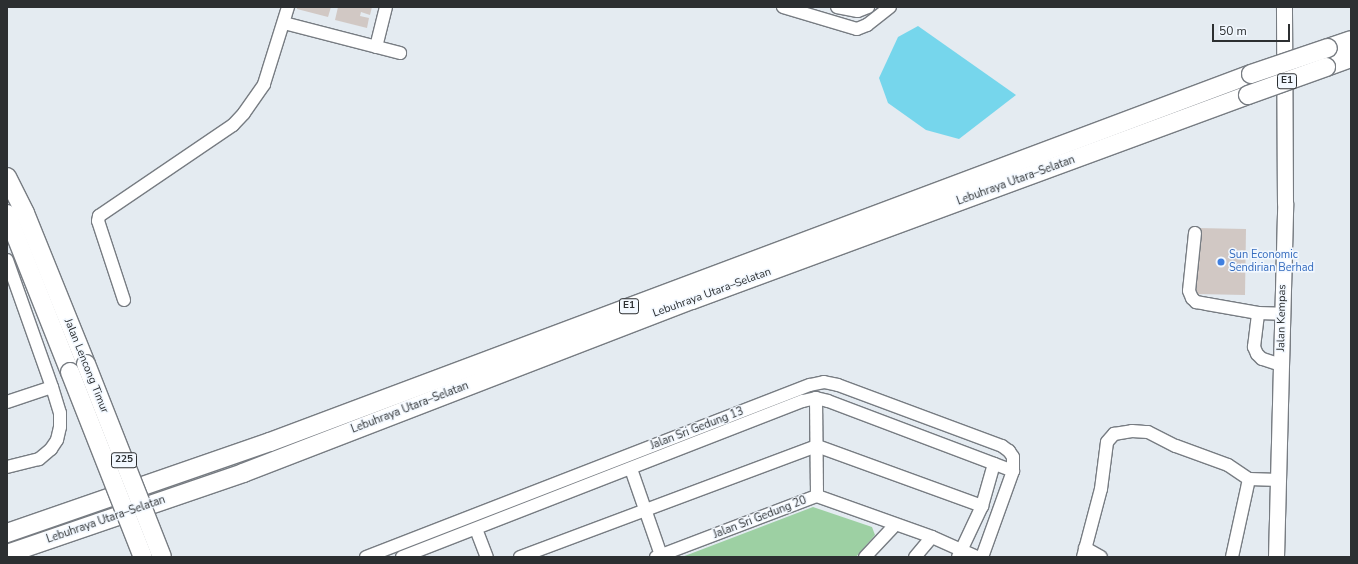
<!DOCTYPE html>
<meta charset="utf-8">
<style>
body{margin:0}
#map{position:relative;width:1358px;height:564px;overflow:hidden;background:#e4ebf1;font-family:"Nunito Sans",sans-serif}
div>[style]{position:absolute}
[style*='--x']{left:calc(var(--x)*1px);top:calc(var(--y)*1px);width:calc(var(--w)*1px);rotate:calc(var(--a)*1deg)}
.green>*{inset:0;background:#9dd0a3}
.water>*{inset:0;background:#76d6ec}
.building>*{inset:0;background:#d1c8c4}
.roads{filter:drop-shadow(1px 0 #777c82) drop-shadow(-1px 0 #777c82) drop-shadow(0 1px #777c82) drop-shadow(0 -1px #777c82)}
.minor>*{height:12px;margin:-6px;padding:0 6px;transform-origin:6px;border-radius:6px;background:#fff}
.major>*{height:15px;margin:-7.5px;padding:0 7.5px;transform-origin:7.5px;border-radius:7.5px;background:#fff}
.highway>*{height:18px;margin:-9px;padding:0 9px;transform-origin:9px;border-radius:9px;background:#fff}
.bridges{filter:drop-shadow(1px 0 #777c82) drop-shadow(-1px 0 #777c82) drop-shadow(0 1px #777c82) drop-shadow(0 -1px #777c82)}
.highway-bridge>*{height:18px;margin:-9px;padding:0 9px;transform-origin:9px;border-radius:9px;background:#fff}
.dots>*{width:11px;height:11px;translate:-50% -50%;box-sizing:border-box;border:2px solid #f2f8ff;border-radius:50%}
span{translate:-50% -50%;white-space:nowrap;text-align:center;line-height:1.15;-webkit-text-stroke:3px #f2f8ff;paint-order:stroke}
.shield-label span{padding:1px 3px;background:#f2f8ff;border:1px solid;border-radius:3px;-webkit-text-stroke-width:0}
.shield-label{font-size:10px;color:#2c2f31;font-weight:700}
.street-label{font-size:11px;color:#2c2f31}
.shop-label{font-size:11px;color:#366cbe}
.left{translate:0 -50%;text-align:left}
.frame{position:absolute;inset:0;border:8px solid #2c2f31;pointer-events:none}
.scale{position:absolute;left:1212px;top:24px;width:78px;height:18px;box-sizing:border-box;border:2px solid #2c2f31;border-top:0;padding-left:5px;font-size:12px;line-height:14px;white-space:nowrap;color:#2c2f31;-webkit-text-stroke:3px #f2f8ff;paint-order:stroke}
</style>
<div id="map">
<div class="green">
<i style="clip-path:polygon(813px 507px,872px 527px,875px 535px,856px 557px,682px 557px)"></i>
</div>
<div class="water">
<i style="clip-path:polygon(918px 26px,1016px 95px,959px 139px,926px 130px,888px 103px,879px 78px,898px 37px)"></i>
</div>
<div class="building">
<i style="clip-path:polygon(297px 7px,331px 7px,328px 17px,297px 9px)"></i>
<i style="clip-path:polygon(338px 7px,372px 7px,370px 15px,361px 12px,360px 16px,369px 18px,367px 28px,335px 20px)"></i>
<i style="clip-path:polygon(1197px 228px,1246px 229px,1245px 295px,1196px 294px)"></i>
</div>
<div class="roads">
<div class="minor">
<i style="--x:783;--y:7;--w:77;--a:16.6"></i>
<i style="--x:857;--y:29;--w:11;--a:-22"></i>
<i style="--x:867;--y:25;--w:29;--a:-38"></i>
<i style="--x:837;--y:7;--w:21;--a:11"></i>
<i style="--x:858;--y:11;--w:11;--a:-22"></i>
<i style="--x:284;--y:23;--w:120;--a:14.5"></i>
<i style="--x:376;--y:47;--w:41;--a:-76"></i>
<i style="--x:1195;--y:233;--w:58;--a:95.9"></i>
<i style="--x:1189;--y:291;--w:8;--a:67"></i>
<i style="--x:1192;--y:298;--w:6;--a:45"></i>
<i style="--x:1196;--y:302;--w:11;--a:10"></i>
<i style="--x:1207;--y:304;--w:52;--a:10"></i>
<i style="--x:7;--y:260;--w:135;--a:70.5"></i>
<i style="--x:52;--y:387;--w:27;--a:73"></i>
<i style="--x:60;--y:413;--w:14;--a:90"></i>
<i style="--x:60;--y:427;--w:13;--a:103"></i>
<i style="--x:57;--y:440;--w:11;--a:124"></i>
<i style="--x:51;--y:449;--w:16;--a:140"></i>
<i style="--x:39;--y:459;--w:33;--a:166"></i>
<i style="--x:124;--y:300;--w:83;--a:-108.2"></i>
<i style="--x:98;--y:221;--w:5;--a:-79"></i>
<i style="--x:99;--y:216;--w:162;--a:-34.2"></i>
<i style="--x:233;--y:125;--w:16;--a:-47"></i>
<i style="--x:244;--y:113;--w:35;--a:-55"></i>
<i style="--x:264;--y:84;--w:81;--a:-72.7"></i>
<i style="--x:1281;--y:365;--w:20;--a:-162"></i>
<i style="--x:1262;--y:359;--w:7;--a:-135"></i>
<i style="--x:1257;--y:354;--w:8;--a:-113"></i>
<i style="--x:1254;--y:347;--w:34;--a:-83"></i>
<i style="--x:1258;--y:313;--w:24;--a:2"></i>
<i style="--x:816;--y:398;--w:98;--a:89.4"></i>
<i style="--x:7;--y:402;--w:47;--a:-18.4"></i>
<i style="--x:631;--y:469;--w:91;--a:70.8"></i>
<i style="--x:476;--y:529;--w:30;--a:69"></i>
<i style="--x:1085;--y:548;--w:18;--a:29"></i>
<i style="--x:366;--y:557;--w:476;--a:-21.2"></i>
<i style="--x:810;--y:385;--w:14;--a:-12"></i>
<i style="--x:824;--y:382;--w:14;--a:12"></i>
<i style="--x:838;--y:385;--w:175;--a:20.4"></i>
<i style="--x:1002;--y:446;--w:9;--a:36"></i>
<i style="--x:1009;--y:451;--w:7;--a:56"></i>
<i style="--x:1013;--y:457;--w:14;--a:90"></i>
<i style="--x:1013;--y:471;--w:91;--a:109.8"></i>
<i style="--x:402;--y:557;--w:430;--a:-21.3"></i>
<i style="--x:803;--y:401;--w:13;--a:-13"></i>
<i style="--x:816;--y:398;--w:12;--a:14"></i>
<i style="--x:828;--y:401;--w:198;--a:20.7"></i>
<i style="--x:520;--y:557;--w:317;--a:-20.5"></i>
<i style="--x:817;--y:446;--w:176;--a:20"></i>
<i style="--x:656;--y:557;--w:172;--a:-20.8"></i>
<i style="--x:817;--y:496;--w:122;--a:19.6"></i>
<i style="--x:932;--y:537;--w:49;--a:24"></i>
<i style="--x:865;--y:557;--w:44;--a:-46.8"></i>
<i style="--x:915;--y:557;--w:26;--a:-50"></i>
<i style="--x:958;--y:557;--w:56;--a:-64.8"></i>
<i style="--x:982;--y:506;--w:44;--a:-74.1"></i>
<i style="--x:1083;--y:557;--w:70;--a:-75.2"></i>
<i style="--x:1101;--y:489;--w:47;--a:-82.7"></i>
<i style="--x:1107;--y:442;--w:11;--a:-49"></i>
<i style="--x:1114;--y:434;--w:18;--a:-9"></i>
<i style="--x:1132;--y:431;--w:16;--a:4"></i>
<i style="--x:1148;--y:432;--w:31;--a:27"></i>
<i style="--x:1176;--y:446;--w:55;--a:20.1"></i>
<i style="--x:1228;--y:465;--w:25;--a:34"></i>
<i style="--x:1249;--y:479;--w:30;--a:2"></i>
<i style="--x:1232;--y:557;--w:80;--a:-77.7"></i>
</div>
<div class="major">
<i style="--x:1276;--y:557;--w:354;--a:-88.5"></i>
<i style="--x:1285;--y:203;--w:196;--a:-90.3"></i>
</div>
<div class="highway">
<i style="--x:1328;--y:48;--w:24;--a:-19"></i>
<i style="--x:1326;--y:67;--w:27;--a:-20"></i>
<i style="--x:7;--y:177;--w:40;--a:63.4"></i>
<i style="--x:25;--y:213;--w:163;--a:68"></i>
<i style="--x:7;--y:214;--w:170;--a:68.3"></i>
<i style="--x:7;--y:533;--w:278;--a:-19.1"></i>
<i style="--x:270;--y:442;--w:1048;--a:-20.56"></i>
<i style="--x:7;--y:554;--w:250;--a:-18.9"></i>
<i style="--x:243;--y:473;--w:481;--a:-21.1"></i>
<i style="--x:692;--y:300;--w:593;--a:-20.24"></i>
</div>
</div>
<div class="bridges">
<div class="highway-bridge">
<i style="--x:1251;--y:74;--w:81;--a:-18.7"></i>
<i style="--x:1248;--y:95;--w:83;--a:-19.7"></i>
<i style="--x:86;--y:364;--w:207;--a:68.5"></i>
<i style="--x:70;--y:372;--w:199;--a:68.5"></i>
</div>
</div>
<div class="dots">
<i style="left:1221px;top:262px;background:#3f7fe0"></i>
</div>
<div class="shield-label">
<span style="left:1287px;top:81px">E1</span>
<span style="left:629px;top:306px">E1</span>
<span style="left:124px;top:460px">225</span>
</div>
<div class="street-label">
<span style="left:1016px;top:181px;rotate:-20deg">Lebuhraya Utara–Selatan</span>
<span style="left:712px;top:293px;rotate:-20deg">Lebuhraya Utara–Selatan</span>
<span style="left:1282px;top:318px;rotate:-89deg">Jalan Kempas</span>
<span style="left:86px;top:366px;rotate:68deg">Jalan Lencong Timur</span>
<span style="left:410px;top:408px;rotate:-21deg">Lebuhraya Utara–Selatan</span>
<span style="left:697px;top:429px;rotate:-21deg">Jalan Sri Gedung 13</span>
<span style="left:760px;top:518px;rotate:-21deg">Jalan Sri Gedung 20</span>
<span style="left:106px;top:520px;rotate:-19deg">Lebuhraya Utara–Selatan</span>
</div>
<div class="shop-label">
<span class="left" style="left:1229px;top:262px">Sun Economic<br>Sendirian Berhad</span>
</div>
<div class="frame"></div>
<div class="scale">50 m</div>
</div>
